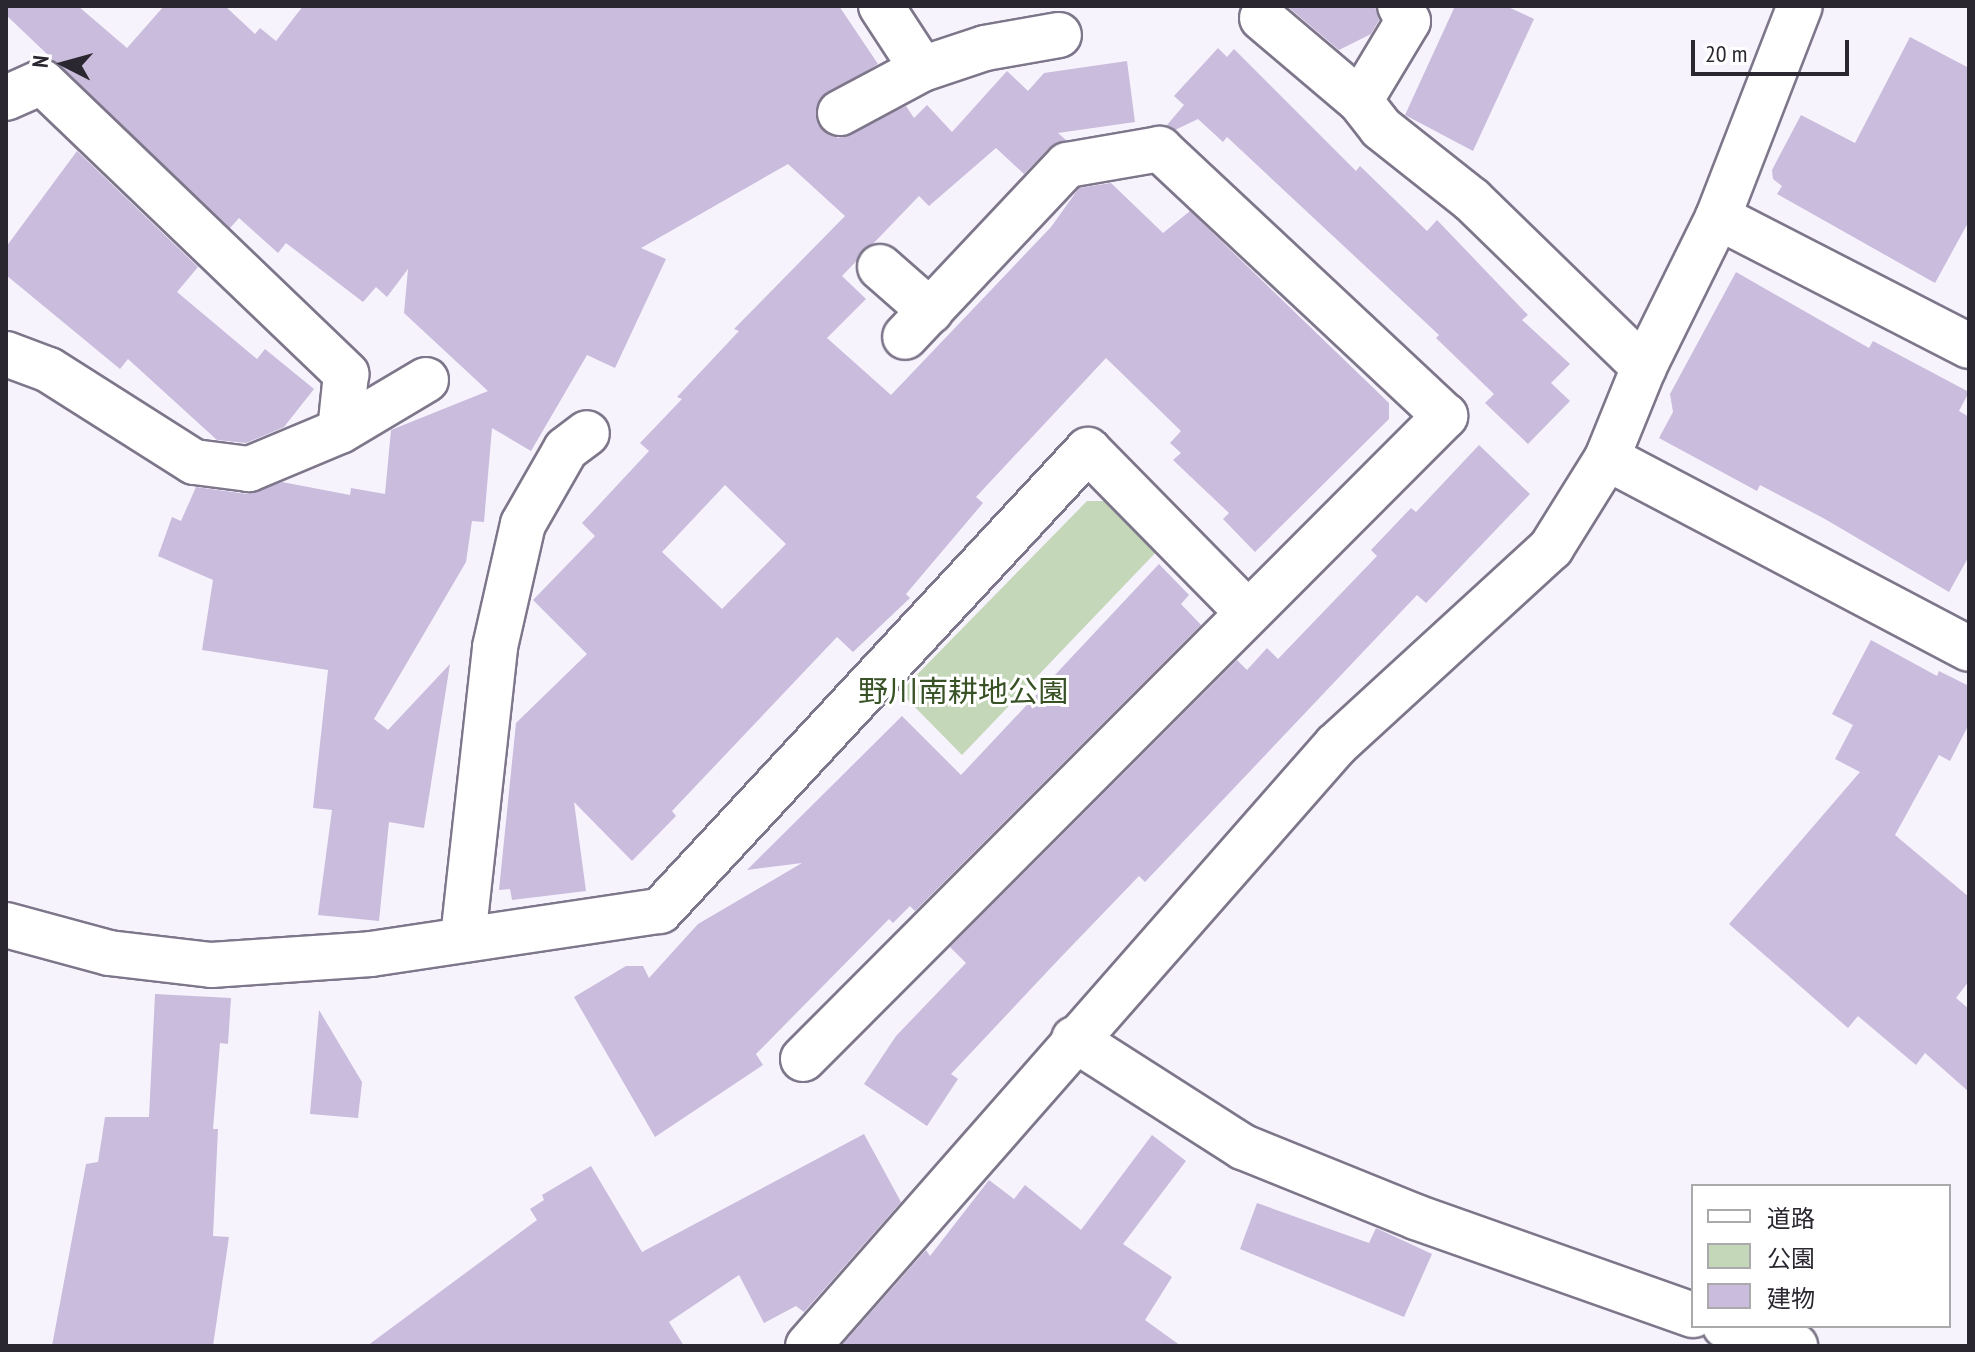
<!DOCTYPE html>
<meta charset="utf-8">
<style>
body{margin:0}
#map{position:relative;width:1975px;height:1352px;overflow:hidden;background:#f7f3fd;font-family:"PT Sans Narrow","Noto Sans JP",sans-serif}
div>[style]{position:absolute}
[style*='--x']{left:calc(var(--x)*1px);top:calc(var(--y)*1px);width:calc(var(--w)*1px);rotate:calc(var(--a)*1deg)}
.green>*{inset:0;background:#c4d7b8}
.building>*{inset:0;background:#c9bcdc}
.roads{filter:drop-shadow(2px 0 #7e768a) drop-shadow(-2px 0 #7e768a) drop-shadow(0 2px #7e768a) drop-shadow(0 -2px #7e768a)}
.minor>*{height:44px;margin:-22px;padding:0 22px;transform-origin:22px;border-radius:22px;background:#fff}
span{translate:-50% -50%;white-space:nowrap;text-align:center;line-height:1.15;-webkit-text-stroke:6px #fff;paint-order:stroke}
.park-label{font-size:30px;color:#385226}
.frame{position:absolute;inset:0;border:8px solid #2b2730;pointer-events:none}
.legend{position:absolute;left:1691px;top:1184px;width:260px;height:144px;box-sizing:border-box;background:#fff;border:2px solid #aaa9ac;margin:0;padding:10px 14px;list-style:none;font-size:24px;color:#2b2730}
.legend li{display:flex;align-items:center;gap:16px;height:40px}
.legend b{width:40px;border:2px solid #aaa9ac}
.north{position:absolute;left:24px;top:24px;width:80px;height:80px;-webkit-text-stroke:6px #fff;paint-order:stroke;rotate:276deg;font-size:22px;font-weight:700;line-height:32px;text-align:center;color:#2b2730}
.north::after{content:'';display:block;margin:auto;width:28px;height:36px;background:#2b2730;clip-path:polygon(50% 0,100% 100%,50% 72%,0 100%)}
.scale{position:absolute;left:1691px;top:40px;width:158px;height:36px;box-sizing:border-box;border:4px solid #2b2730;border-top:0;padding-left:10px;font-size:24px;line-height:28px;white-space:nowrap;color:#2b2730;-webkit-text-stroke:6px #fff;paint-order:stroke}
</style>
<div id="map">
<div class="green">
<i style="clip-path:polygon(1087px 501px,1114px 501px,1159px 549px,962px 755px,900px 692px)"></i>
</div>
<div class="building">
<i style="clip-path:polygon(evenodd,6px 6px,78px 6px,127px 48px,164px 6px,225px 6px,255px 34px,260px 28px,276px 41px,303px 6px,839px 6px,878px 64px,818px 101px,818px 125px,838px 138px,906px 106px,914px 118px,927px 105px,952px 132px,1007px 71px,1028px 91px,1044px 73px,1127px 61px,1135px 122px,1058px 133px,1066px 140px,1049px 148px,1024px 174px,996px 148px,929px 206px,919px 196px,842px 276px,866px 299px,827px 338px,891px 395px,1051px 227px,1079px 188px,1111px 183px,1163px 233px,1190px 211px,1389px 403px,1389px 419px,1255px 552px,1223px 519px,1229px 513px,1173px 460px,1181px 453px,1170px 443px,1181px 431px,1106px 358px,976px 497px,983px 503px,906px 594px,910px 598px,853px 652px,837px 637px,672px 811px,676px 816px,632px 861px,574px 802px,586px 891px,512px 900px,510px 889px,499px 890px,516px 723px,587px 654px,533px 600px,595px 536px,582px 523px,649px 451px,640px 443px,682px 399px,677px 397px,739px 331px,734px 329px,845px 216px,788px 164px,641px 248px,666px 259px,615px 368px,587px 355px,531px 451px,492px 428px,484px 522px,472px 521px,466px 562px,374px 719px,388px 730px,450px 664px,424px 828px,389px 822px,379px 921px,318px 915px,332px 810px,313px 808px,328px 670px,202px 650px,213px 580px,158px 556px,172px 517px,181px 521px,196px 487px,247px 494px,282px 482px,350px 495px,351px 488px,385px 494px,391px 430px,488px 391px,404px 313px,408px 269px,387px 297px,376px 287px,363px 302px,286px 243px,278px 253px,239px 218px,230px 228px,6px 15px,6px 6px,725px 485px,786px 544px,722px 609px,662px 552px,725px 485px)"></i>
<i style="clip-path:polygon(1287px 6px,1375px 6px,1379px 20px,1371px 34px,1339px 50px)"></i>
<i style="clip-path:polygon(1455px 6px,1506px 6px,1534px 19px,1473px 151px,1405px 115px)"></i>
<i style="clip-path:polygon(1910px 37px,1969px 68px,1969px 221px,1935px 283px,1777px 194px,1782px 186px,1773px 179px,1772px 170px,1801px 115px,1855px 143px)"></i>
<i style="clip-path:polygon(1218px 48px,1227px 57px,1234px 49px,1356px 171px,1360px 166px,1427px 231px,1437px 220px,1528px 315px,1522px 320px,1570px 364px,1551px 383px,1570px 401px,1528px 444px,1485px 403px,1494px 394px,1436px 338px,1439px 335px,1227px 137px,1223px 142px,1198px 119px,1175px 130px,1167px 125px,1184px 105px,1174px 96px)"></i>
<i style="clip-path:polygon(77px 151px,198px 267px,177px 292px,257px 359px,265px 349px,314px 389px,284px 427px,246px 443px,217px 440px,128px 359px,120px 369px,6px 275px,6px 247px)"></i>
<i style="clip-path:polygon(1736px 272px,1869px 348px,1873px 341px,1969px 392px,1959px 411px,1969px 417px,1969px 556px,1949px 592px,1825px 519px,1760px 485px,1757px 491px,1659px 438px,1673px 412px,1670px 394px)"></i>
<i style="clip-path:polygon(1479px 445px,1530px 494px,1426px 603px,1417px 595px,1145px 882px,1139px 876px,1061px 957px,951px 1074px,958px 1079px,927px 1126px,864px 1084px,896px 1036px,966px 963px,950px 947px,1237px 660px,1247px 670px,1267px 648px,1278px 659px,1377px 556px,1371px 550px,1411px 508px,1416px 512px)"></i>
<i style="clip-path:polygon(1159px 564px,1189px 595px,1181px 604px,1201px 625px,915px 911px,910px 906px,893px 923px,889px 919px,756px 1054px,763px 1065px,655px 1137px,574px 997px,626px 966px,643px 966px,649px 978px,698px 924px,802px 863px,747px 870px,902px 716px,961px 775px)"></i>
<i style="clip-path:polygon(1871px 640px,1937px 676px,1939px 671px,1969px 686px,1969px 724px,1950px 761px,1939px 755px,1895px 835px,1969px 897px,1969px 981px,1956px 998px,1969px 1009px,1969px 1092px,1925px 1053px,1916px 1065px,1858px 1016px,1848px 1028px,1729px 924px,1860px 772px,1835px 759px,1853px 725px,1832px 714px)"></i>
<i style="clip-path:polygon(155px 994px,231px 998px,228px 1044px,220px 1043px,213px 1129px,218px 1129px,213px 1236px,229px 1237px,213px 1346px,52px 1346px,86px 1164px,98px 1162px,105px 1117px,149px 1117px)"></i>
<i style="clip-path:polygon(319px 1010px,362px 1082px,358px 1118px,310px 1114px)"></i>
<i style="clip-path:polygon(864px 1134px,901px 1202px,804px 1312px,796px 1306px,764px 1323px,739px 1275px,669px 1322px,684px 1346px,367px 1346px,537px 1220px,530px 1209px,544px 1200px,542px 1195px,591px 1166px,642px 1252px)"></i>
<i style="clip-path:polygon(1152px 1135px,1186px 1161px,1123px 1244px,1172px 1277px,1145px 1320px,1181px 1346px,843px 1344px,926px 1250px,930px 1256px,989px 1180px,1014px 1199px,1025px 1185px,1081px 1230px)"></i>
<i style="clip-path:polygon(1257px 1203px,1369px 1243px,1376px 1228px,1432px 1254px,1404px 1317px,1240px 1249px)"></i>
</div>
<div class="roads">
<div class="minor">
<i style="--x:881;--y:6;--w:75;--a:56.9"></i>
<i style="--x:1262;--y:18;--w:128;--a:40.3"></i>
<i style="--x:1360;--y:101;--w:34;--a:52"></i>
<i style="--x:1381;--y:128;--w:116;--a:38.4"></i>
<i style="--x:1472;--y:200;--w:240;--a:44.2"></i>
<i style="--x:6;--y:98;--w:39;--a:-24"></i>
<i style="--x:42;--y:82;--w:422;--a:43.8"></i>
<i style="--x:346;--y:374;--w:57;--a:96"></i>
<i style="--x:340;--y:431;--w:99;--a:157.3"></i>
<i style="--x:249;--y:469;--w:55;--a:-172.7"></i>
<i style="--x:194;--y:462;--w:172;--a:-147.6"></i>
<i style="--x:49;--y:370;--w:46;--a:-159.6"></i>
<i style="--x:1360;--y:101;--w:93;--a:-59"></i>
<i style="--x:1408;--y:21;--w:17;--a:-118"></i>
<i style="--x:840;--y:113;--w:93;--a:-28.2"></i>
<i style="--x:922;--y:69;--w:66;--a:-18.4"></i>
<i style="--x:985;--y:48;--w:75;--a:-10"></i>
<i style="--x:1718;--y:217;--w:282;--a:27.2"></i>
<i style="--x:880;--y:267;--w:67;--a:41.3"></i>
<i style="--x:340;--y:431;--w:100;--a:-30.7"></i>
<i style="--x:1607;--y:458;--w:409;--a:27.8"></i>
<i style="--x:6;--y:925;--w:107;--a:15.2"></i>
<i style="--x:109;--y:953;--w:103;--a:6.7"></i>
<i style="--x:211;--y:965;--w:160;--a:-3.9"></i>
<i style="--x:371;--y:954;--w:292;--a:-8.5"></i>
<i style="--x:660;--y:911;--w:629;--a:-47.13"></i>
<i style="--x:1088;--y:450;--w:227;--a:45.5"></i>
<i style="--x:463;--y:938;--w:293;--a:-83.7"></i>
<i style="--x:495;--y:647;--w:126;--a:-77.2"></i>
<i style="--x:523;--y:524;--w:86;--a:-60.2"></i>
<i style="--x:566;--y:449;--w:26;--a:-37"></i>
<i style="--x:1074;--y:1039;--w:201;--a:32.6"></i>
<i style="--x:1243;--y:1147;--w:187;--a:22"></i>
<i style="--x:1416;--y:1217;--w:294;--a:19.5"></i>
<i style="--x:803;--y:1059;--w:909;--a:-45.04"></i>
<i style="--x:1445;--y:416;--w:391;--a:-136.9"></i>
<i style="--x:1160;--y:149;--w:94;--a:170.2"></i>
<i style="--x:1067;--y:165;--w:236;--a:133.3"></i>
<i style="--x:1725;--y:1326;--w:73;--a:15.9"></i>
<i style="--x:808;--y:1346;--w:800;--a:-48.7"></i>
<i style="--x:1336;--y:745;--w:292;--a:-42.5"></i>
<i style="--x:1551;--y:548;--w:106;--a:-58.1"></i>
<i style="--x:1607;--y:458;--w:98;--a:-67.9"></i>
<i style="--x:1644;--y:367;--w:167;--a:-63.7"></i>
<i style="--x:1718;--y:217;--w:226;--a:-68.8"></i>
</div>
</div>
<div class="park-label">
<span style="left:963px;top:691px">野川南耕地公園</span>
</div>
<div class="frame"></div>
<ul class="legend">
<li><b style="height:10px;background:#fff"></b>道路</li>
<li><b style="height:22px;background:#c4d7b8"></b>公園</li>
<li><b style="height:22px;background:#c9bcdc"></b>建物</li>
</ul>
<div class="north">N</div>
<div class="scale">20 m</div>
</div>
